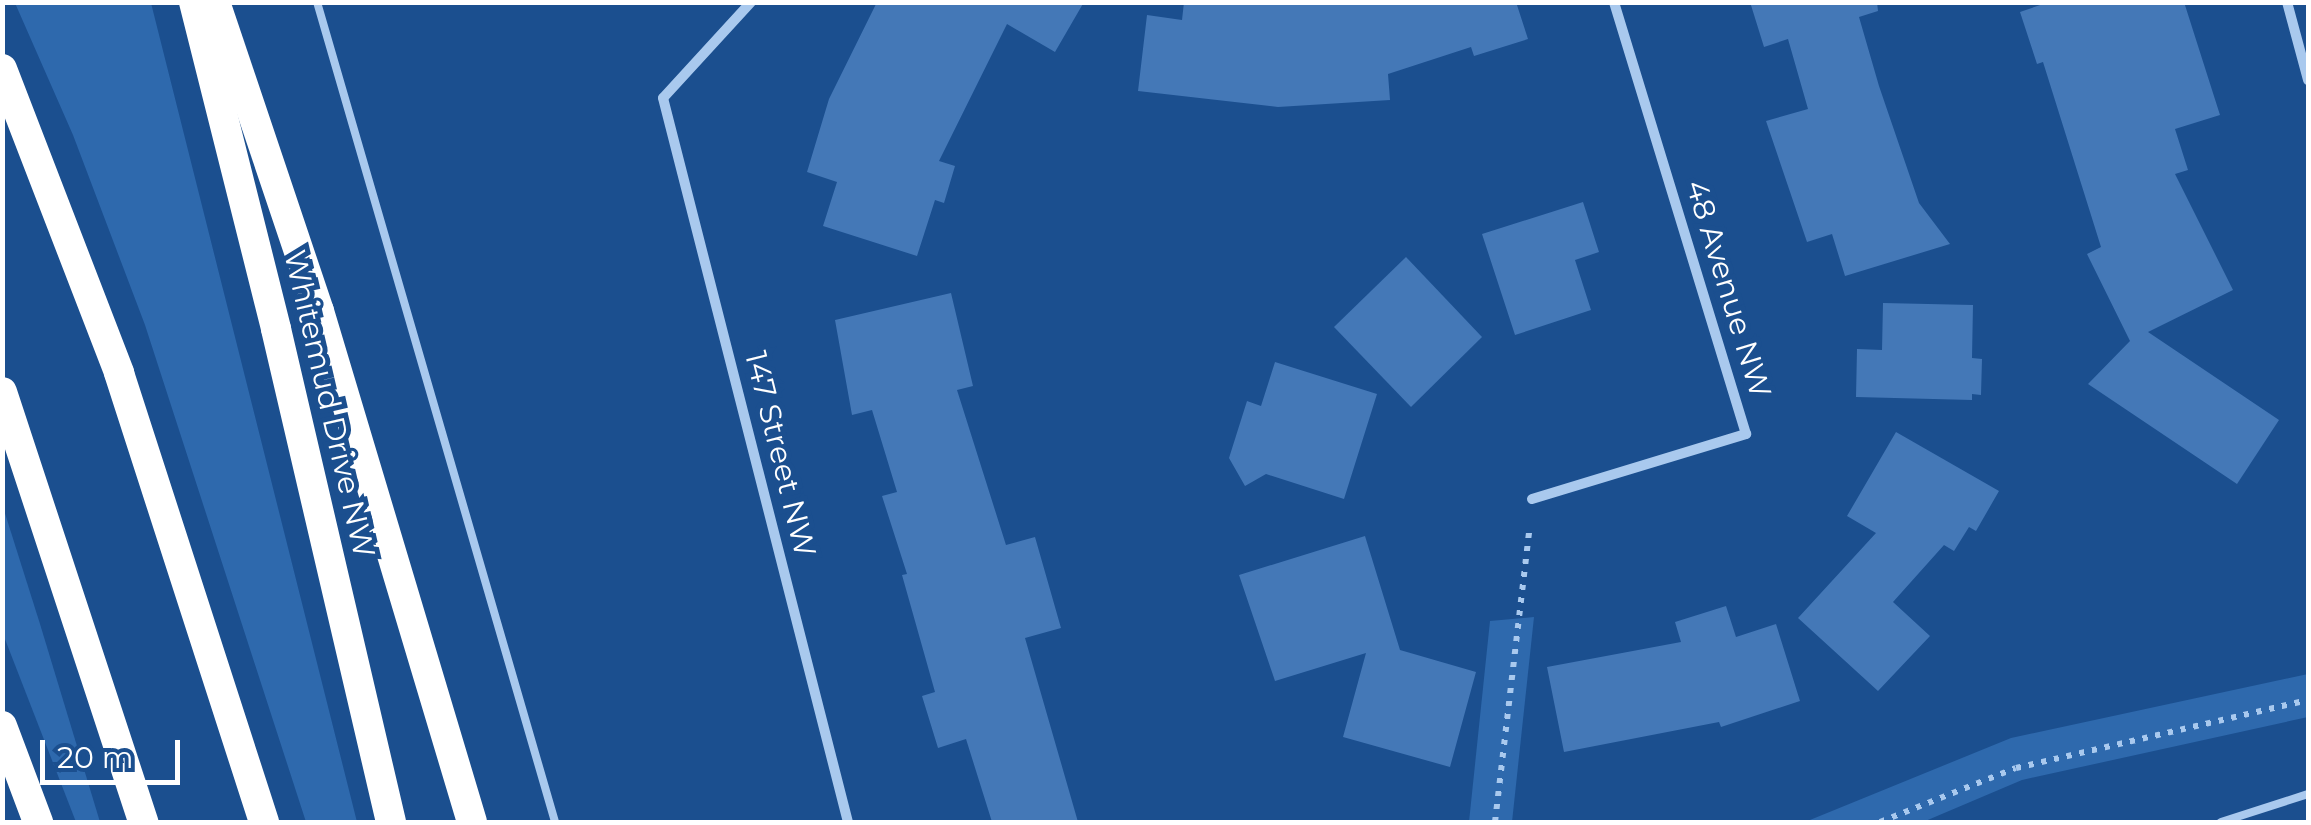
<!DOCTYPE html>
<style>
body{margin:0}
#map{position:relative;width:2311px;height:825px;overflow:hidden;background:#1b4f8f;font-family:Montserrat,sans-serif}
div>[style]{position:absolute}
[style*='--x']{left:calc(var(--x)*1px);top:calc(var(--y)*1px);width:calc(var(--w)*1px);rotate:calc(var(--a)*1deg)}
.green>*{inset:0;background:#2e69ad}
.building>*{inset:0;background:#4478b7}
.path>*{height:6px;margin-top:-3px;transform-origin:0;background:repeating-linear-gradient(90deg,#a9c9ee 0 5px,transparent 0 13px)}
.lane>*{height:8px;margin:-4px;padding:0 4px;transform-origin:4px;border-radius:4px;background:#a9c9ee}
.street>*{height:10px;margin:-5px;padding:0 5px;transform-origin:5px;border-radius:5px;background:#a9c9ee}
.highway>*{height:30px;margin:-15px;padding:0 15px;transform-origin:15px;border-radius:15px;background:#fff}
span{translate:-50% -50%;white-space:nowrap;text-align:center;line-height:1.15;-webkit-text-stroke:10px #1b4f8f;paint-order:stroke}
.street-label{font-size:30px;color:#fff}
.frame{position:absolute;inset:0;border:5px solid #fff;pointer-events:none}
.scale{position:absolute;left:40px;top:740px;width:140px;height:45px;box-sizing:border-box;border:5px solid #fff;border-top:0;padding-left:12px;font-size:30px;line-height:35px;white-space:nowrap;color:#fff;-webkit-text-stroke:8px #1b4f8f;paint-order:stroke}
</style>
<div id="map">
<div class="green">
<i style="clip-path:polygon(15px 3px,151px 3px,357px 822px,306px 822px,145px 325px,73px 135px)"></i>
<i style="clip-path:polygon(3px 507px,40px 624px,100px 822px,76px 822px,3px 634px)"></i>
<i style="clip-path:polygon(1534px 617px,1512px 822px,1469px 822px,1490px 621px)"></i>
<i style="clip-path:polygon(2308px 674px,2308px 717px,2022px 780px,1923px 822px,1805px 822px,2011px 738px)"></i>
</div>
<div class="building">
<i style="clip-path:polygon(877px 2px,1084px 2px,1055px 52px,1007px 24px,939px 161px,955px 166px,944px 203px,935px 200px,917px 256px,823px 226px,837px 182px,807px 172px,829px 99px)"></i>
<i style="clip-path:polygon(1184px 2px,1516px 2px,1528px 39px,1474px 56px,1471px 47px,1388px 74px,1390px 100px,1278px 107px,1138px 91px,1147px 15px,1182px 20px)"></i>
<i style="clip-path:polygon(1750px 2px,1877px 2px,1878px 11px,1859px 17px,1879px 86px,1919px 203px,1950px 244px,1845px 276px,1832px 234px,1807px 242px,1766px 121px,1808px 109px,1788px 39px,1764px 47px)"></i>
<i style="clip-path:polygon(2049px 2px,2184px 2px,2220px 115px,2175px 129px,2188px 170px,2175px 174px,2233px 290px,2148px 332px,2279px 420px,2237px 484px,2088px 384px,2130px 341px,2087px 254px,2101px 247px,2043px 62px,2037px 64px,2020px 12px)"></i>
<i style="clip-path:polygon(1583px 202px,1599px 252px,1575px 260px,1591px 310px,1515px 335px,1482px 234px)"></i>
<i style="clip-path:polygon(1406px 257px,1482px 337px,1411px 407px,1334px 327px)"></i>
<i style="clip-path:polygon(951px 293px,973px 386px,957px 390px,1006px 545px,1035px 537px,1061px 628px,1025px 638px,1078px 822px,992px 822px,966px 739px,938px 748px,922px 696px,935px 692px,902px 575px,907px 574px,882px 496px,897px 492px,872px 410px,852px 415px,835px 320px)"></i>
<i style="clip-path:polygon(1883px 303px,1973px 305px,1972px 358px,1982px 359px,1981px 395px,1972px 394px,1972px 400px,1856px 397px,1857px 349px,1882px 350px)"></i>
<i style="clip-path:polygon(1275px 362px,1377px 394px,1344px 499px,1266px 474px,1245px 486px,1229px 458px,1247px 401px,1261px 406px)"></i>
<i style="clip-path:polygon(1896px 432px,1999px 491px,1976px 531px,1969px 527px,1954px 551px,1944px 545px,1893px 602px,1930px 636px,1878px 691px,1798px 618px,1876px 533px,1847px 516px)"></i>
<i style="clip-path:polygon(1365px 536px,1400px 650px,1476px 672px,1450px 767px,1343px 737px,1366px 653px,1275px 681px,1239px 575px)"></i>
<i style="clip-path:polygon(1726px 606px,1736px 637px,1776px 624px,1800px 701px,1721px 727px,1719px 722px,1564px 752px,1547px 667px,1681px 642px,1675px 622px)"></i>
</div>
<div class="path">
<i style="--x:1495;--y:822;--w:298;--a:-83.3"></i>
<i style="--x:1880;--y:822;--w:146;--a:-21.7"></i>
<i style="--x:2016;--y:768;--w:300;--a:-13.1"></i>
</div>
<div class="lane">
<i style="--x:317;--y:2;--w:854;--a:73.81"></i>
<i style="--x:2221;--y:822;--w:91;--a:-17.8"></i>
</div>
<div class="street">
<i style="--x:751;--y:2;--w:130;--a:132.5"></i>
<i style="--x:663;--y:98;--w:747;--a:75.67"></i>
<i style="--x:2287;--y:2;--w:81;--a:74.9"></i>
<i style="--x:1532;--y:499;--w:224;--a:-16.9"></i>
<i style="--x:1746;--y:434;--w:452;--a:-107"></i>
</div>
<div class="highway">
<i style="--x:194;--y:2;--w:337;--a:75.9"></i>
<i style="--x:276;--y:329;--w:506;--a:76.87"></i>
<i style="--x:215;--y:2;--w:326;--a:71.4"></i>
<i style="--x:319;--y:311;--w:533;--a:73.33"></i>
<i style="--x:2;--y:69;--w:326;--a:68.9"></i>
<i style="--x:119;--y:373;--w:472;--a:72.1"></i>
<i style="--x:2;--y:392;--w:453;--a:71.8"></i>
<i style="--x:2;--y:726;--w:103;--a:69.4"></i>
</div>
<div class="street-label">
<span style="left:1728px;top:289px;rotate:73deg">48 Avenue NW</span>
<span style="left:329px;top:404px;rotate:77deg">Whitemud Drive NW</span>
<span style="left:780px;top:454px;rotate:76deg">147 Street NW</span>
</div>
<div class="frame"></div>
<div class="scale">20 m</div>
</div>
